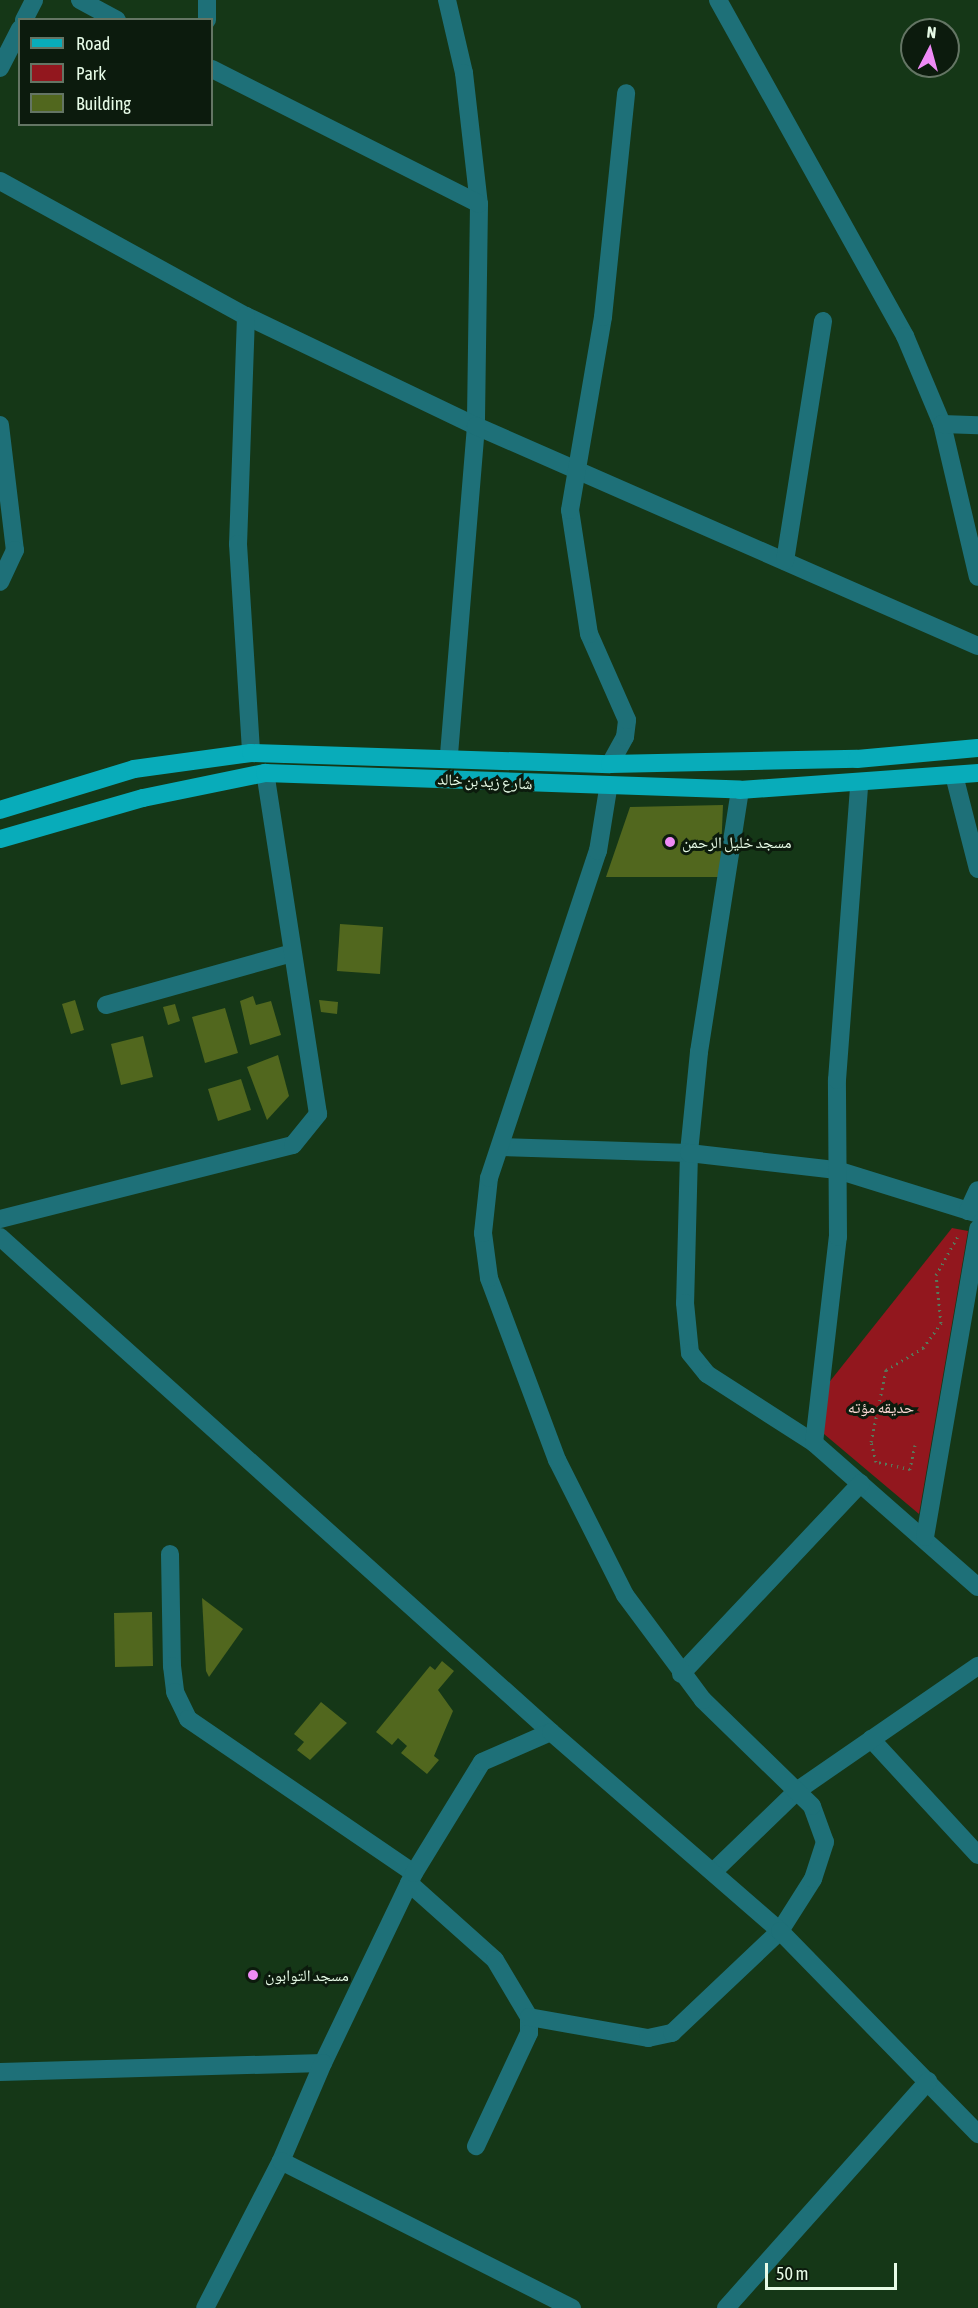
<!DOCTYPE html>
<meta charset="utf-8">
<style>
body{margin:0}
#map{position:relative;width:978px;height:2308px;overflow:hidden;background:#153717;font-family:"Asap Condensed","Noto Naskh Arabic",sans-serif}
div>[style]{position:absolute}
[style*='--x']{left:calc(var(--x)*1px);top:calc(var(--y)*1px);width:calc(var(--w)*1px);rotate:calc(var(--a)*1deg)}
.green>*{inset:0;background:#92171e}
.building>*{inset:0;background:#51671e}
.path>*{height:3px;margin-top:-1.5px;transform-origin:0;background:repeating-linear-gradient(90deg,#59775a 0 1.5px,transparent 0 6px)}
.minor>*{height:18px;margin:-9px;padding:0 9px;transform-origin:9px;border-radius:9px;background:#1e7078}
.major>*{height:18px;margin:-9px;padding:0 9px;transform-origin:9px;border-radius:9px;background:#08acba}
.dots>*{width:16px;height:16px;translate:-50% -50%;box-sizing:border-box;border:3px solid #0c1b0d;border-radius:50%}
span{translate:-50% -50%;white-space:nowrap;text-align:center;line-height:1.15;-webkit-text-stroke:6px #0c1b0d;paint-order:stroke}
.street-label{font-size:16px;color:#e7fbe7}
.poi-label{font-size:16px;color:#e7fbe7}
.left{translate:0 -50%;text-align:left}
.park-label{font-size:16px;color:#fbd8d4}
.legend{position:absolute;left:18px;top:18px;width:195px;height:108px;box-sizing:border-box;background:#0c1b0d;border:2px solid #647564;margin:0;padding:8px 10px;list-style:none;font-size:18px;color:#e7fbe7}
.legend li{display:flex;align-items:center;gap:12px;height:30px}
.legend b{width:30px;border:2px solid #647564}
.north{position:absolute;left:900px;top:18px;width:60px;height:60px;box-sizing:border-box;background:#0c1b0d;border:2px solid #647564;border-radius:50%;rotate:6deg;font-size:16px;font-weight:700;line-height:24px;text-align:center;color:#e7fbe7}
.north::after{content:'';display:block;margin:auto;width:21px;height:27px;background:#ef8bf6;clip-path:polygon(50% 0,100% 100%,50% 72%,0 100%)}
.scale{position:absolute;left:765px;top:2263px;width:132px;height:27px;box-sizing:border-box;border:3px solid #e7fbe7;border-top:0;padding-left:8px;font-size:18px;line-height:21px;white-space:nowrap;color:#e7fbe7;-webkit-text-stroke:4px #0c1b0d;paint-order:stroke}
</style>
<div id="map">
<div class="green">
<i style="clip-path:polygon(952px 1228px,968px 1231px,919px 1514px,824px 1434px,822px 1423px,827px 1385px)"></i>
</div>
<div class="building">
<i style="clip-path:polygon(723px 805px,720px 877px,606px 877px,630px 807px)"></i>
<i style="clip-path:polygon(340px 924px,383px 927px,380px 974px,337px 971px)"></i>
<i style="clip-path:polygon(253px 996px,256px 1005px,271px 1001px,281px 1035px,250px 1045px,240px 1001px)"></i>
<i style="clip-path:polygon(75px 1000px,84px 1030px,71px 1034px,62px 1004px)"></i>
<i style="clip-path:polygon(319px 1000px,338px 1002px,337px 1014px,321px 1012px)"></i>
<i style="clip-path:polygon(175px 1004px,180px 1021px,168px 1025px,163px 1007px)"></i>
<i style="clip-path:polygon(225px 1008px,238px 1053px,205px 1063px,192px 1017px)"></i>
<i style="clip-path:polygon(143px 1036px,153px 1077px,121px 1085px,111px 1044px)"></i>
<i style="clip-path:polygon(278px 1055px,289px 1096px,267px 1120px,247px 1067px)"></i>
<i style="clip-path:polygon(241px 1079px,251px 1110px,218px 1121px,208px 1089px)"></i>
<i style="clip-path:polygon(202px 1598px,243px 1629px,209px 1677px,206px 1671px)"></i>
<i style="clip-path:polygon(152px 1612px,153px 1666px,115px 1667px,114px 1613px)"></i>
<i style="clip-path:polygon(442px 1661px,454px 1671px,438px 1690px,453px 1711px,434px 1756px,439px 1760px,427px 1774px,401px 1753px,407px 1746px,398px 1738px,392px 1745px,376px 1732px,430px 1666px,435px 1670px)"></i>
<i style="clip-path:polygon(321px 1702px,347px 1723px,310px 1760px,297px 1750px,304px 1742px,294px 1734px)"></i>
</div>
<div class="path">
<i style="--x:915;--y:1445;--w:25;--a:102"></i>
<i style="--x:910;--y:1469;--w:35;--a:-168"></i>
<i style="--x:876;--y:1462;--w:21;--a:-104"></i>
<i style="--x:871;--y:1442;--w:74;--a:-78.2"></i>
<i style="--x:886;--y:1370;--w:43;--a:-30.7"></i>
<i style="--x:923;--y:1348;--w:31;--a:-54"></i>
<i style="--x:941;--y:1323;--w:48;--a:-95.9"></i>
<i style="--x:936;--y:1275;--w:45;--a:-60.6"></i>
</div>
<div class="minor">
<i style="--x:80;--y:0;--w:42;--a:28.4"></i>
<i style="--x:447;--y:0;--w:75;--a:76.9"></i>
<i style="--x:464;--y:73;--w:132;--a:83.5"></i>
<i style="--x:479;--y:204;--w:222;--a:90.8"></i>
<i style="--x:476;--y:426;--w:330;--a:94.7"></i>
<i style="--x:718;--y:0;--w:385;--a:60.9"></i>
<i style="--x:905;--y:336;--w:95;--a:67.2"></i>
<i style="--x:942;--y:424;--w:157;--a:76.8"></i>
<i style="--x:24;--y:20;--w:22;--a:-63"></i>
<i style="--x:207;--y:20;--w:20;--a:-90"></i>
<i style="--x:0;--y:68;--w:44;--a:-62.9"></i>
<i style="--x:212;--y:69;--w:299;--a:26.8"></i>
<i style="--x:0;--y:181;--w:281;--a:28.8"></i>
<i style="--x:246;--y:316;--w:255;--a:25.6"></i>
<i style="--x:476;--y:426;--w:548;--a:23.67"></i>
<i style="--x:246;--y:316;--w:228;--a:92"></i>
<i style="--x:238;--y:544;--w:209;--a:86.4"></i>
<i style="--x:942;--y:424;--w:36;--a:2"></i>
<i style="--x:0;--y:425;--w:126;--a:83.2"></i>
<i style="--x:15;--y:550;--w:35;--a:115"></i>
<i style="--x:785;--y:561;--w:243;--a:-81"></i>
<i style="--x:610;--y:764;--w:31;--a:-61"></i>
<i style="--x:625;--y:737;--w:17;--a:-83"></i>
<i style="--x:627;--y:720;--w:94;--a:-113.8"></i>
<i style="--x:589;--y:634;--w:125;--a:-98.7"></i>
<i style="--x:570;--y:510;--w:196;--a:-80.3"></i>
<i style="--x:603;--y:317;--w:225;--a:-84.1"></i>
<i style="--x:954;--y:775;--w:97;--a:75.7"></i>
<i style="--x:740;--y:790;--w:265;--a:98.9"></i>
<i style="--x:699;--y:1052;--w:101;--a:95.7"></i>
<i style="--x:689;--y:1153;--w:150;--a:91.5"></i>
<i style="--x:685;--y:1303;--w:50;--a:84.3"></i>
<i style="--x:690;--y:1353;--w:27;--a:51"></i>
<i style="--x:707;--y:1374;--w:127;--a:32.8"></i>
<i style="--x:814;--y:1443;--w:218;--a:41.3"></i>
<i style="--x:106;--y:1005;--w:193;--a:-15.6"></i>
<i style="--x:500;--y:1147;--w:189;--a:1.8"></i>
<i style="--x:689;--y:1153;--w:149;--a:6.6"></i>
<i style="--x:837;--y:1170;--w:148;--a:17.3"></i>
<i style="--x:968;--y:1211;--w:23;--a:-65"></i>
<i style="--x:0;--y:1219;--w:302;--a:-14.2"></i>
<i style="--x:293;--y:1145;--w:40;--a:-51"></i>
<i style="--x:318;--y:1114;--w:345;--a:-98.8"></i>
<i style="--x:0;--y:1237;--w:741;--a:41.94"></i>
<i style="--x:814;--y:1443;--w:207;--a:-83.4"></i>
<i style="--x:838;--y:1237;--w:157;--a:-90.4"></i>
<i style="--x:837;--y:1080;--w:296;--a:-85.7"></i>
<i style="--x:925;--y:1537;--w:313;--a:-80.2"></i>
<i style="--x:170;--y:1554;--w:112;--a:89"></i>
<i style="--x:172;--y:1666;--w:26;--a:83"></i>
<i style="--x:175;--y:1692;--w:30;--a:64"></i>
<i style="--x:188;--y:1719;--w:273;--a:34.3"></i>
<i style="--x:681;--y:1674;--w:262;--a:-46.7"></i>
<i style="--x:871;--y:1739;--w:158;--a:47.3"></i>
<i style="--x:713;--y:1872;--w:118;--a:-44"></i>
<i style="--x:798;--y:1790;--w:219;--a:-34.6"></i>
<i style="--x:409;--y:1883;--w:115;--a:41.8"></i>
<i style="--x:495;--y:1960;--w:66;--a:59.2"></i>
<i style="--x:529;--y:2017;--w:16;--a:90"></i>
<i style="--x:529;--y:2033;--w:125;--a:115.1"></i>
<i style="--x:529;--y:2017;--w:121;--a:10"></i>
<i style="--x:648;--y:2038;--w:25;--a:-12"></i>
<i style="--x:672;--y:2033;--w:149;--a:-43.4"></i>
<i style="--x:780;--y:1931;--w:62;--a:-57.6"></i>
<i style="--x:813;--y:1879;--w:39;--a:-72"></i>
<i style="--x:825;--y:1842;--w:38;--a:-110"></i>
<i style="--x:812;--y:1806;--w:152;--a:-135.8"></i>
<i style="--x:703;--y:1700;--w:131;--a:-126.6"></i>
<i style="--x:625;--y:1595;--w:151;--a:-116.7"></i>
<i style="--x:557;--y:1460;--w:194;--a:-110.5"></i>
<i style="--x:489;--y:1278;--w:45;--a:-97.6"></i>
<i style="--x:483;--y:1233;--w:55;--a:-83.8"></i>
<i style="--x:489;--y:1178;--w:345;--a:-71.6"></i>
<i style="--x:598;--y:851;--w:63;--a:-80.8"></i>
<i style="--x:323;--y:2063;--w:211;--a:-64.4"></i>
<i style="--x:414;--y:1873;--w:130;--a:-58.5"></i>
<i style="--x:482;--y:1762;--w:75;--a:-23.5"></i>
<i style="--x:551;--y:1732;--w:303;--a:41"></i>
<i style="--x:780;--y:1931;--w:284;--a:45.7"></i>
<i style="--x:0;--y:2072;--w:323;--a:-1.6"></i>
<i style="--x:323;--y:2063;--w:107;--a:113.2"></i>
<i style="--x:281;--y:2161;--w:165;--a:117.3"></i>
<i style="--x:281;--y:2161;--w:326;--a:26.8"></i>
<i style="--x:726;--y:2308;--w:304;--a:-48.3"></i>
</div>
<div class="major">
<i style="--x:0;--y:810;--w:140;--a:-17"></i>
<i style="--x:134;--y:769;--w:118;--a:-7.8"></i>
<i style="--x:251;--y:753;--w:359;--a:1.8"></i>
<i style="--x:610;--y:764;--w:247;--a:-1.2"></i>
<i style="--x:857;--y:759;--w:121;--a:-5.2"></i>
<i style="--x:0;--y:839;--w:149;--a:-16"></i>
<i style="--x:143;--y:798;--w:125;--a:-11.6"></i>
<i style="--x:265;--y:773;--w:475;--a:2"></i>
<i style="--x:740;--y:790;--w:239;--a:-4.1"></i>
</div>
<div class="dots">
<i style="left:670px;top:842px;background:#ef8bf6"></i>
<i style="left:253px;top:1975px;background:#ef8bf6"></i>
</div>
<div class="street-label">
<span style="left:485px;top:781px;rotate:3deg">شارع زيد بن خالد</span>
</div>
<div class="poi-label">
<span class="left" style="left:682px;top:842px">مسجد خليل الرحمن</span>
<span class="left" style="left:265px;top:1975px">مسجد التوابون</span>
</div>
<div class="park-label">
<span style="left:881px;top:1407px">حديقه مؤته</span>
</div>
<ul class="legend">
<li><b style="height:8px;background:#08acba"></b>Road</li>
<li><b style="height:16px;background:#92171e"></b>Park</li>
<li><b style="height:16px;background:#51671e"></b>Building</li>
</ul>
<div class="north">N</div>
<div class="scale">50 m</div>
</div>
